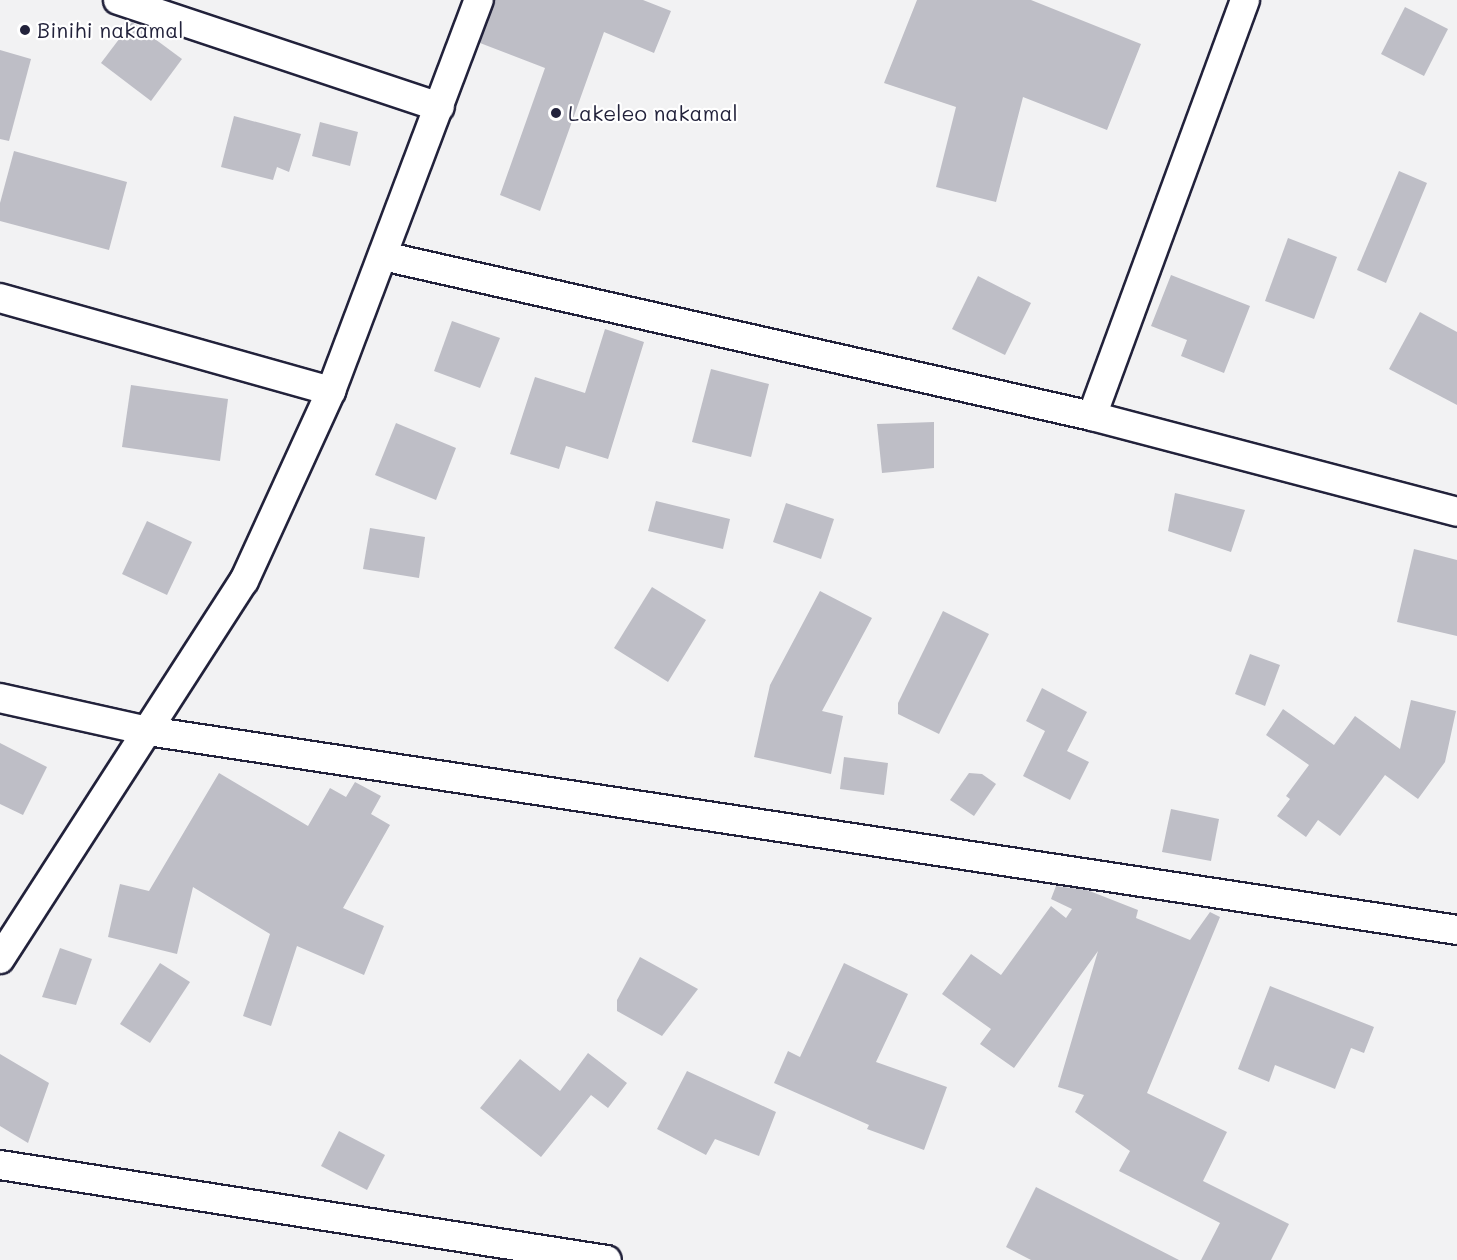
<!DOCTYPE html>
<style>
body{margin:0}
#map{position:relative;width:1457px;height:1260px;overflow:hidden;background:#f2f2f3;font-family:Mali,sans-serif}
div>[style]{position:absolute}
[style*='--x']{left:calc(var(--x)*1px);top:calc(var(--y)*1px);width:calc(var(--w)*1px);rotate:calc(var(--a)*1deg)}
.building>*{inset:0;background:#bebec6}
.roads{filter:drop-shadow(2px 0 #22223b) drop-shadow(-2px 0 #22223b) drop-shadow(0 2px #22223b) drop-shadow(0 -2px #22223b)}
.street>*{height:28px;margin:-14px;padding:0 14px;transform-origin:14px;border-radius:14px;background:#fff}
.dots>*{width:16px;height:16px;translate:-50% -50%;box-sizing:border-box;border:3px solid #fff;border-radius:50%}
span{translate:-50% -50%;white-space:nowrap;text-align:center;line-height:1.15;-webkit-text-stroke:4.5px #fff;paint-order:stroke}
.poi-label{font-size:21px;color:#22223b}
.left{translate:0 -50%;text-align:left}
</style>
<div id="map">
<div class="building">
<i style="clip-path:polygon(495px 0,643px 0,671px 11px,654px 53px,604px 32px,540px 211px,500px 195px,545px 68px,480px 43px)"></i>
<i style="clip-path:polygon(917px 0,1031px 0,1141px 44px,1107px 130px,1023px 97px,996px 202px,936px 187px,956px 107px,884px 83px)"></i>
<i style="clip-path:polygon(1405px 7px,1448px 29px,1424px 76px,1381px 54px)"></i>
<i style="clip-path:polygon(132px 22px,182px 59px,151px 101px,101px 63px)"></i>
<i style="clip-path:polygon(0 50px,31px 59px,9px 141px,0 139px)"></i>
<i style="clip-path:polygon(234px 116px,301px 134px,289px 172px,277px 167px,273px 180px,221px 167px)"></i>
<i style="clip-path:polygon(320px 122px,358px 132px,350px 166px,312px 156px)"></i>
<i style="clip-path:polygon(14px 151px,127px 182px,109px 250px,0 221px,0 203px)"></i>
<i style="clip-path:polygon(1399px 171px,1427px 183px,1386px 283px,1357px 270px)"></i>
<i style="clip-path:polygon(1288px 238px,1337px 257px,1314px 319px,1265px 301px)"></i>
<i style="clip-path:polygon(1171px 275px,1250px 306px,1224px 373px,1181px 356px,1187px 340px,1151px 326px)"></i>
<i style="clip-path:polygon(978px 276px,1031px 303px,1005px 355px,952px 329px)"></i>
<i style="clip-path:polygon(1420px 312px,1457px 332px,1457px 405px,1389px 369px)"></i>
<i style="clip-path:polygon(452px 321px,500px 338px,480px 388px,434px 371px)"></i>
<i style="clip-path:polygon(605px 329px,644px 342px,608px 459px,566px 446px,559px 469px,510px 454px,535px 377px,585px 393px)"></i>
<i style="clip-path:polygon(711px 369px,769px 384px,751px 457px,692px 442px)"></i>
<i style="clip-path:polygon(131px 385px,228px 399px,220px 461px,122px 447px)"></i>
<i style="clip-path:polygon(934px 422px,934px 468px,882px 473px,877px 424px)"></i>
<i style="clip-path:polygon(396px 423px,456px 448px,436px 500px,375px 475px)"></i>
<i style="clip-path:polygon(1175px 493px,1245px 510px,1231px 552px,1168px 531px)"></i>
<i style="clip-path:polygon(656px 501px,730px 519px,723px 549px,648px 531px)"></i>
<i style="clip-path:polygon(786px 503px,834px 519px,821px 559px,773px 542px)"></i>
<i style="clip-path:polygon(147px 521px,192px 542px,167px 595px,122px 574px)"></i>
<i style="clip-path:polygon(370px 528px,425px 537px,419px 578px,363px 569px)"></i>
<i style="clip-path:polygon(1414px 549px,1457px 560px,1457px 636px,1397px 622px)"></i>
<i style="clip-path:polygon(652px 587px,706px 620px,668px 682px,614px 648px)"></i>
<i style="clip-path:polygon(820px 591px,872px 618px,822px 711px,843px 716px,831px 774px,754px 757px,770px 685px)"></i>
<i style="clip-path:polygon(943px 611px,989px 634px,939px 734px,898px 714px,898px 703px)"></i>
<i style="clip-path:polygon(1250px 654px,1280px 665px,1265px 706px,1235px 694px)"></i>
<i style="clip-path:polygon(1042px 688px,1087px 712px,1067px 751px,1089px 762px,1070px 800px,1023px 776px,1045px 731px,1026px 721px)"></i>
<i style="clip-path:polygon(1411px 700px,1456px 711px,1445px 762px,1418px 799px,1385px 775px,1340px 836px,1318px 820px,1306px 837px,1277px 816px,1290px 799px,1286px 796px,1309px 765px,1266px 735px,1283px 709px,1334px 745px,1355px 716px,1400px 749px)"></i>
<i style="clip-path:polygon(0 743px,47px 767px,23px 815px,0 804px)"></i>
<i style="clip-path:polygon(844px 757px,888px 763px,884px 795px,840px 789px)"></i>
<i style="clip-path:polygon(219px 773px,308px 826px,330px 788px,346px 797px,355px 782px,381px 796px,371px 814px,390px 825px,343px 908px,384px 926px,364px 975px,297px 946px,271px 1026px,243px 1016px,270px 934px,193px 887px,177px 954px,108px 937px,120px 884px,149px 891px)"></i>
<i style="clip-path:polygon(969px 773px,982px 774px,996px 784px,974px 816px,950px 800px)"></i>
<i style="clip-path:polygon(1171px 809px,1219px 819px,1211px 861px,1162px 852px)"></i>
<i style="clip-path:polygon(1056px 886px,1087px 890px,1138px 910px,1136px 918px,1190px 940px,1210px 912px,1220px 917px,1147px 1093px,1227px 1132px,1203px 1181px,1289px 1224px,1271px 1260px,1201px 1260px,1220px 1223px,1119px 1171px,1130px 1151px,1075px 1112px,1084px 1095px,1058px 1087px,1098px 951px,1014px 1068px,980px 1044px,991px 1029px,942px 994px,971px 954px,1001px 975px,1051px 906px,1066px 918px,1072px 909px,1051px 899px)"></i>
<i style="clip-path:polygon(60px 948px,92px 959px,76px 1005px,42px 997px)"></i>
<i style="clip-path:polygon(640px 957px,698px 989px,662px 1036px,617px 1011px,617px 1000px)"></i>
<i style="clip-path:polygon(160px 963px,190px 982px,150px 1043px,120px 1024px)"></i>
<i style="clip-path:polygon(844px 963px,908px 994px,876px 1062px,947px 1087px,924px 1150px,867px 1129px,869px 1125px,774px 1083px,788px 1051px,800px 1057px)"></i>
<i style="clip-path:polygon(1270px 986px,1374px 1027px,1364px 1053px,1351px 1048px,1335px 1089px,1275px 1065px,1269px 1082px,1238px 1069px)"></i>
<i style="clip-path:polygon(588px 1053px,627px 1083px,608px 1108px,591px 1095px,541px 1157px,480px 1108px,520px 1059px,560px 1091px)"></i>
<i style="clip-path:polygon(0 1054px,49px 1083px,28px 1143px,0 1126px)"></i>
<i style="clip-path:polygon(687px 1071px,776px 1112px,759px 1156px,715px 1139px,706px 1155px,657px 1129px)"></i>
<i style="clip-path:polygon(339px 1131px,385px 1155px,367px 1190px,321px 1166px)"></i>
<i style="clip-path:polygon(1036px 1187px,1179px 1260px,1031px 1260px,1006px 1247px)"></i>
</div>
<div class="roads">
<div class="street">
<i style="--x:118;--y:0;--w:339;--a:18.4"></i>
<i style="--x:383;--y:256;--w:727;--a:12.72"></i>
<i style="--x:1092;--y:416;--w:377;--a:14.7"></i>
<i style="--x:0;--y:298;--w:344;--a:15.7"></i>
<i style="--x:1092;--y:416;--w:443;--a:-69.8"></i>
<i style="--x:0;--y:698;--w:152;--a:12.6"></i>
<i style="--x:148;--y:731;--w:1324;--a:8.64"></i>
<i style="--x:0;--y:959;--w:450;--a:-57.2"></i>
<i style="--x:244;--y:581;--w:209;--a:-65.4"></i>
<i style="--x:331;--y:391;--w:418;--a:-69.3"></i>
<i style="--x:0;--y:1165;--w:614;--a:8.9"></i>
</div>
</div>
<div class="dots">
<i style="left:25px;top:30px;background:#22223b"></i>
<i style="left:556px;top:113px;background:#22223b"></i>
</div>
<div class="poi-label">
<span class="left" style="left:37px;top:30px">Binihi nakamal</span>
<span class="left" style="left:568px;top:113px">Lakeleo nakamal</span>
</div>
</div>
